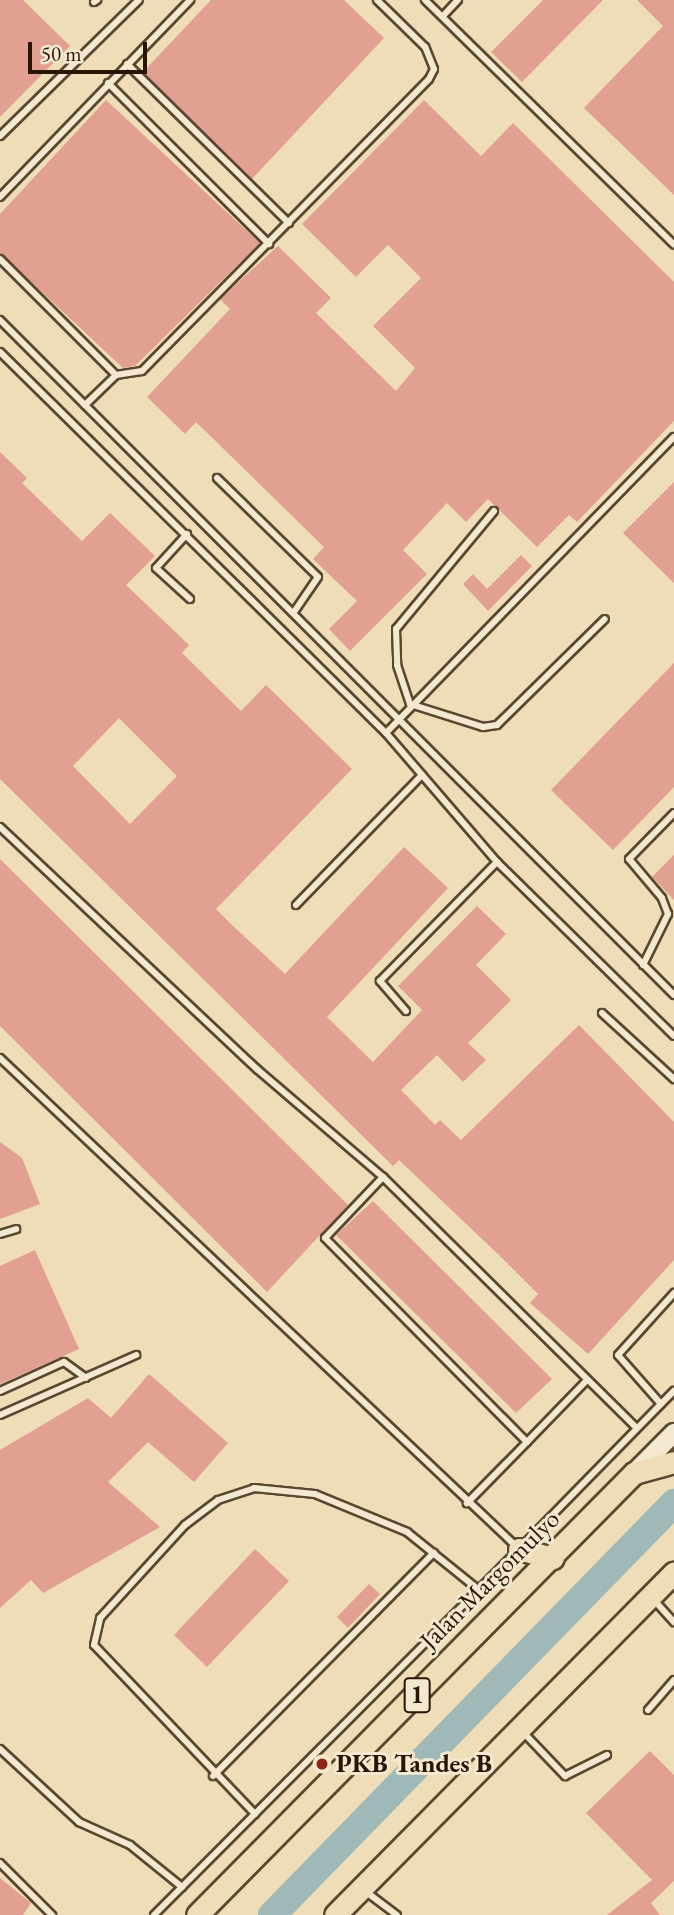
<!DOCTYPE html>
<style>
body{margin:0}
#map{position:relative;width:674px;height:1915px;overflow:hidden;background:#eeddb6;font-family:"EB Garamond",serif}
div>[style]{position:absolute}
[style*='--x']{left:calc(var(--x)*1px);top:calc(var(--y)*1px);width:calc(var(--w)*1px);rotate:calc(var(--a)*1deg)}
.river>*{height:28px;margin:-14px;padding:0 14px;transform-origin:14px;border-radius:14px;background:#9fb9b9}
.building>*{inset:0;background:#e1a091}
.roads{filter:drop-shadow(2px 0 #5a4730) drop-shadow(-2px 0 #5a4730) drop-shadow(0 2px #5a4730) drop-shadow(0 -2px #5a4730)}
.service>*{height:6px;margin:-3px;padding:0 3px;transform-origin:3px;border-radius:3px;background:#f4e9d0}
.secondary>*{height:18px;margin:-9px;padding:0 9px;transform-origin:9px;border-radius:9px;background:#f4e9d0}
.trunk>*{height:21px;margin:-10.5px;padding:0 10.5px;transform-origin:10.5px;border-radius:10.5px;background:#eeddb6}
.dots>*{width:19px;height:19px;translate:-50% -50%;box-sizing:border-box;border:4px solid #f4e9d0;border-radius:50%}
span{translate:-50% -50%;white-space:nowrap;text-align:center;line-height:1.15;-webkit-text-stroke:6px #f4e9d0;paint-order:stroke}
.shield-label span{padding:2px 5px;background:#f4e9d0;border:2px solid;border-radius:5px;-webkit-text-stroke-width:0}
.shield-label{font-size:24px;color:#281503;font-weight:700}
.street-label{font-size:26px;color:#281503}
.poi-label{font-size:26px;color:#281503;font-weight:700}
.left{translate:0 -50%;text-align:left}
.scale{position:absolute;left:28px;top:42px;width:119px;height:32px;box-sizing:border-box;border:4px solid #281503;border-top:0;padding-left:9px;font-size:21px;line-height:24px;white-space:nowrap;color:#281503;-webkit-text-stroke:5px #f4e9d0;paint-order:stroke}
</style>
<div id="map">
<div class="river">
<i style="--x:272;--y:1915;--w:576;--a:-45.7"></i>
</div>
<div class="building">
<i style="clip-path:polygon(0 0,23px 0,70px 46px,0 117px)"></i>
<i style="clip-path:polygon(211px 0,344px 0,384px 38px,252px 179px,143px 72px)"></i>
<i style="clip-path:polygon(543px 0,603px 0,522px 82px,491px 52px)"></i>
<i style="clip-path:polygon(637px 0,674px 0,674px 195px,584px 108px,663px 26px)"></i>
<i style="clip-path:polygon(106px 100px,260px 243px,135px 366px,123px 368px,0 253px,0 214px)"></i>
<i style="clip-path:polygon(424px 100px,481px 156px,513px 123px,674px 282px,674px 421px,577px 522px,569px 515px,537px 547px,488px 499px,466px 522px,447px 503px,403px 550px,427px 574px,350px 651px,329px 629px,357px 601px,313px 559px,324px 547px,196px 422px,185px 434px,147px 397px,230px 309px,220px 299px,278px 246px,331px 298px,316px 313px,396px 391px,415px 368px,373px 326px,421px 278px,388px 245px,356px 277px,302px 224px)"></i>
<i style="clip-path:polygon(evenodd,0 452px,27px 478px,22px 483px,82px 541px,110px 513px,155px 556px,126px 585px,189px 645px,182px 653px,241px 711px,266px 685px,352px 769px,216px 909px,232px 925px,285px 974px,404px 847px,448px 888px,327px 1017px,373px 1062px,422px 1010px,398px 986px,477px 906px,506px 934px,476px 965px,511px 1000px,468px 1043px,486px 1060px,463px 1082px,437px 1055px,401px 1090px,435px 1125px,440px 1120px,461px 1140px,579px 1025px,674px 1122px,674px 1260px,588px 1354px,530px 1303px,538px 1294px,501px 1257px,399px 1160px,393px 1166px,0 779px,0 452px,119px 718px,177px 776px,130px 824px,73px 766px,119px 718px)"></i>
<i style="clip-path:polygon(674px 482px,674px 583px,623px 533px)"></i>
<i style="clip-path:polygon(521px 555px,532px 566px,488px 611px,463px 584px,473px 574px,487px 589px)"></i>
<i style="clip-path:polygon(674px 663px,674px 787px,613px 850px,551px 790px)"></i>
<i style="clip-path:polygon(674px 855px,674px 900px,652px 877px)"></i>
<i style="clip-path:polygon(0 859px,348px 1205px,267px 1292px,0 1026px)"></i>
<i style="clip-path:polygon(0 1142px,22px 1158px,40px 1204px,0 1219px)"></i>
<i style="clip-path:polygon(373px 1201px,552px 1379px,516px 1413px,336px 1235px)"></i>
<i style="clip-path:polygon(35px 1250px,79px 1349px,0 1384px,0 1266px)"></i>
<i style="clip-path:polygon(149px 1374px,228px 1443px,194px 1482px,148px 1442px,108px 1482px,160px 1527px,43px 1593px,31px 1580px,0 1608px,0 1450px,88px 1398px,111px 1418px)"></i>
<i style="clip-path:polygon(255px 1549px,289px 1581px,207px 1667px,174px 1635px)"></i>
<i style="clip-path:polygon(369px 1584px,380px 1594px,348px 1628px,337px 1617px)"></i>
<i style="clip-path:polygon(650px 1751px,674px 1775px,674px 1881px,651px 1903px,660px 1915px,607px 1915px,652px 1880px,586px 1813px)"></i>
<i style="clip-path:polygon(0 1878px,31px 1903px,23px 1915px,0 1915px)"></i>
</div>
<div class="roads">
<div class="service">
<i style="--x:425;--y:0;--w:349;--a:44.5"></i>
<i style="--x:94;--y:2;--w:4;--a:-34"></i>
<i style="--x:443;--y:16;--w:22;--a:-47"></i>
<i style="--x:127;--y:64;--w:227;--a:44.5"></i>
<i style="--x:108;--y:83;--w:228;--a:45"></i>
<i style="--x:0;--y:136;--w:194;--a:-44.4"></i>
<i style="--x:0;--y:197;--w:274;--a:-46"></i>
<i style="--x:0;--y:259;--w:164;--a:45"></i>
<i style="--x:0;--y:320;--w:954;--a:45.04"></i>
<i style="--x:0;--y:352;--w:542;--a:44.63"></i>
<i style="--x:386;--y:733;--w:170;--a:49.3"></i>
<i style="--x:497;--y:862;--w:248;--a:44.5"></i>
<i style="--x:85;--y:405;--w:43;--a:-44.1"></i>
<i style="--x:116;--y:375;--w:26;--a:-9"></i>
<i style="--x:142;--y:371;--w:409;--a:-45.5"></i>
<i style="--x:429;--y:79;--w:11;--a:-63"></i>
<i style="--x:434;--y:69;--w:24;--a:-112"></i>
<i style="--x:425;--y:47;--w:67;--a:-135.6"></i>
<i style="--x:217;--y:478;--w:141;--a:44.4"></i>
<i style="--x:318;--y:577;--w:42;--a:124.4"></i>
<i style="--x:494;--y:511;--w:153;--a:129.7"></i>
<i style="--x:396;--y:629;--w:36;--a:88"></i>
<i style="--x:397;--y:665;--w:41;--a:71.6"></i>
<i style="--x:410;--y:704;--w:77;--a:17.5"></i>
<i style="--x:483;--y:727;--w:14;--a:-8"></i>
<i style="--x:497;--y:725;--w:151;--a:-44.5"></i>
<i style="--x:187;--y:534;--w:46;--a:132.4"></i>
<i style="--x:156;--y:568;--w:46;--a:42.4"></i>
<i style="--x:386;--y:733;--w:413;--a:-45.8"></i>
<i style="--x:0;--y:827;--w:354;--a:43.3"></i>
<i style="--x:258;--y:1070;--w:165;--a:40.6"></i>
<i style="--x:383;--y:1177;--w:356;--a:44.7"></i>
<i style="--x:296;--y:905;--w:181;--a:-45.9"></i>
<i style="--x:643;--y:965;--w:57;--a:-63.9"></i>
<i style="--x:668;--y:914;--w:17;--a:-111"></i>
<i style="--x:662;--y:898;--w:51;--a:-130.2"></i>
<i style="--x:629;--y:859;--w:64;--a:-45.6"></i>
<i style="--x:406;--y:1011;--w:40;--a:-131"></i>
<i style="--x:380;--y:981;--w:167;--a:-45.5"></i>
<i style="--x:602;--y:1013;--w:98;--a:42.5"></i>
<i style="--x:0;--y:1058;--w:713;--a:43.41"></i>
<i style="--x:383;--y:1177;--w:84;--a:133.6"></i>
<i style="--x:325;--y:1238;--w:287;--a:45.3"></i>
<i style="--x:527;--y:1442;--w:86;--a:134.5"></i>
<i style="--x:0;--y:1234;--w:17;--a:-17"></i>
<i style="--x:0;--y:1391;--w:70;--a:-24.4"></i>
<i style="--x:64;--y:1362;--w:27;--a:36"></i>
<i style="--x:661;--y:1404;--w:65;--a:-131.3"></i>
<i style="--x:618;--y:1355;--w:84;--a:-47.9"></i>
<i style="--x:0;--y:1415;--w:149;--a:-23.8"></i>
<i style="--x:527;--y:1442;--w:86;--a:-45.9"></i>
<i style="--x:523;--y:1545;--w:216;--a:-45.6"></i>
<i style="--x:654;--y:1600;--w:30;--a:48"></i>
<i style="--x:648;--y:1710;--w:40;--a:-49"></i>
<i style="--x:521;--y:1730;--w:64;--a:46.3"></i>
<i style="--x:565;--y:1776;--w:47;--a:-26.6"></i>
<i style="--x:0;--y:1749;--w:108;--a:42.7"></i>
<i style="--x:79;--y:1822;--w:56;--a:24.3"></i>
<i style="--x:130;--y:1845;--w:67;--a:38.9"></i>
<i style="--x:213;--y:1776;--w:314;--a:-45.3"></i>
<i style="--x:255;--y:1814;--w:233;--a:-133.6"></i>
<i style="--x:94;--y:1645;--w:28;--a:-77"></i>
<i style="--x:100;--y:1618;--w:126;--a:-47.6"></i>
<i style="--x:185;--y:1525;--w:41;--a:-37.1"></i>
<i style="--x:218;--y:1500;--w:38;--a:-18"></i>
<i style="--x:254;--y:1488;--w:61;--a:5.6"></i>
<i style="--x:315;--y:1494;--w:100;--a:22.4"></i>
<i style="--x:407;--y:1532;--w:94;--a:38.9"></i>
<i style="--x:0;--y:1863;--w:74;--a:45"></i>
<i style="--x:365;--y:1891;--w:40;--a:37"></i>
<i style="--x:154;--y:1915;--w:513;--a:-45.08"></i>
</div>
<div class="secondary">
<i style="--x:634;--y:1473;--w:57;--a:-45"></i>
</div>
<div class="trunk">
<i style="--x:519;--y:1549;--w:35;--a:15"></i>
<i style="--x:197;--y:1915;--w:622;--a:-45.33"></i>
<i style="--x:634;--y:1473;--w:41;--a:-15.4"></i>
<i style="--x:335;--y:1915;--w:482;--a:-45.3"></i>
</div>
</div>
<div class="dots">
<i style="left:322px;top:1764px;background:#8f2418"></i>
</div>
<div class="shield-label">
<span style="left:417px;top:1695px">1</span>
</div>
<div class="street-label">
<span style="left:490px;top:1580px;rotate:-45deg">Jalan Margomulyo</span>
</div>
<div class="poi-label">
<span class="left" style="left:336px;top:1764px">PKB Tandes B</span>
</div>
<div class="scale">50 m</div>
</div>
